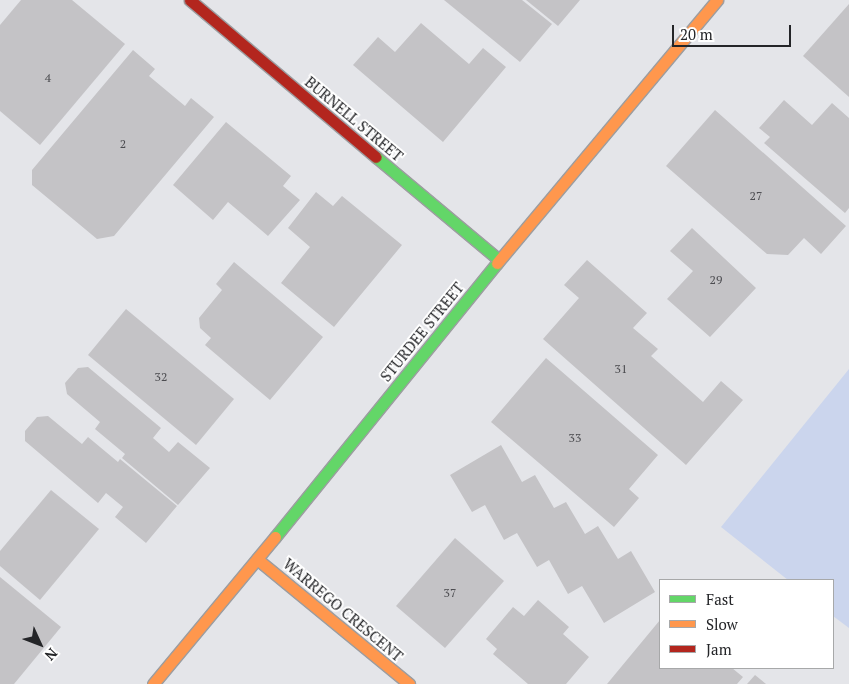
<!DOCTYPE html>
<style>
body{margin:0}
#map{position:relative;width:849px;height:684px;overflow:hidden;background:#e4e5e9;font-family:"PT Serif",serif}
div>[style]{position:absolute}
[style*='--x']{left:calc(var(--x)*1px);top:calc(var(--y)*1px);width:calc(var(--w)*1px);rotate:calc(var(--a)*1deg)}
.green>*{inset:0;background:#cbd5ed}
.building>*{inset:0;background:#c4c3c6}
.roads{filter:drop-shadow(1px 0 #9c9da0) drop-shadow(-1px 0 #9c9da0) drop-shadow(0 1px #9c9da0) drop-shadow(0 -1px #9c9da0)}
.fast>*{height:11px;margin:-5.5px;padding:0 5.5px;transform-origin:5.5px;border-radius:5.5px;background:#63d668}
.slow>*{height:11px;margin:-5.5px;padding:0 5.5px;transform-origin:5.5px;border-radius:5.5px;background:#ff974d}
.jam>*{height:11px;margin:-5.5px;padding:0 5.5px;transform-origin:5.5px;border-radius:5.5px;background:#b3261e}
span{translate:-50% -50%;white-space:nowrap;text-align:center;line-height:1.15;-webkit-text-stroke:4px #fff;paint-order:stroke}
.number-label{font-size:12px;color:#4c4c50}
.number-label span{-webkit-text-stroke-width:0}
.street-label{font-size:15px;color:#242528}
.legend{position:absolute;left:659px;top:579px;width:175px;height:90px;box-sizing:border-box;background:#fff;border:1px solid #a7a8a9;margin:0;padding:6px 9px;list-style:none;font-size:15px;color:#242528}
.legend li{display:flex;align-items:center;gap:10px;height:25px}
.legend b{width:25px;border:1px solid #a7a8a9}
.north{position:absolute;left:15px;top:619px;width:50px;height:50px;-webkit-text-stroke:4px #fff;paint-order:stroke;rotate:133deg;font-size:14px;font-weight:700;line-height:20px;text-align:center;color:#242528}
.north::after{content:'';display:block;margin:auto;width:18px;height:22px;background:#242528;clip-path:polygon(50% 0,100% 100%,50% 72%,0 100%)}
.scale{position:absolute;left:672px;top:25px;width:119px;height:22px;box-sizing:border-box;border:2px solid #242528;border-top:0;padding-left:6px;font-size:15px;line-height:18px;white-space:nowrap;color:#242528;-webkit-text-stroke:4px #fff;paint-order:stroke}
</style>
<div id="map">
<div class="green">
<i style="clip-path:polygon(849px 369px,849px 628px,833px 616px,833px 580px,788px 580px,721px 527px)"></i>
</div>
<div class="building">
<i style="clip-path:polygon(21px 0,72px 0,125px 44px,40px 145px,0 111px,0 25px)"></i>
<i style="clip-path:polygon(444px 0,522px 0,552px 24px,520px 62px)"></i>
<i style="clip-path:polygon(526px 0,580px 0,558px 26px)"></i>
<i style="clip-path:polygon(849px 4px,849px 97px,803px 56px)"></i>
<i style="clip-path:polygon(421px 23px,469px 64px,483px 48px,506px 67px,443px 142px,353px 65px,378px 37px,395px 52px)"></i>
<i style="clip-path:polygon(133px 50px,155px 69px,149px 76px,185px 106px,191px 98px,214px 117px,114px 236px,97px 239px,32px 185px,32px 170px)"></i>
<i style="clip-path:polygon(784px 100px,812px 125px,832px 103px,849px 118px,849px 208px,845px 213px,764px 143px,770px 137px,759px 128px)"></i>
<i style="clip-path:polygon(715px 110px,846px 226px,821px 254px,804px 238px,788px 255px,767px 254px,666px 166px)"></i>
<i style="clip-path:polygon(226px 122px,291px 176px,283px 186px,300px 200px,268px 236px,228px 202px,213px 220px,173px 185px)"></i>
<i style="clip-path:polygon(316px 192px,333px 206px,342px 196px,402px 245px,334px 327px,281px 283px,310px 247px,288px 228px)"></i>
<i style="clip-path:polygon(692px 228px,756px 288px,710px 337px,667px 299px,693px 271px,670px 251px)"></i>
<i style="clip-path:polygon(587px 260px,647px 313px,633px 328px,658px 349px,651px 356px,703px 402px,721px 381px,743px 400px,686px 465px,543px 339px,579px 298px,564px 285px)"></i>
<i style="clip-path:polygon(234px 262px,323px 337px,270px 400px,205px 345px,211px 338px,200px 328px,199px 318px,222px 290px,216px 284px)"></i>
<i style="clip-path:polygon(126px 309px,234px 399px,196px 445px,88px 355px)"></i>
<i style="clip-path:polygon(546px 358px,658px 455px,629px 489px,639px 498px,614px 527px,491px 422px)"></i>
<i style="clip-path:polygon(88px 367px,161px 428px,153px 438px,169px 452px,178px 442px,210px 468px,178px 505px,122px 458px,125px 454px,95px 429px,100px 422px,67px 394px,65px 383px,78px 368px)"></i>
<i style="clip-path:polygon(48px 416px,82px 444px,88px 437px,118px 462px,120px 459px,177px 506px,146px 543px,115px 517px,123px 507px,106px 493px,98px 503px,25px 441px,25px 431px,37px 417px)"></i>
<i style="clip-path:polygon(501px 445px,522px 482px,535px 475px,554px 508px,566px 502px,585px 534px,598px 526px,618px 559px,631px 551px,655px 592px,604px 623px,582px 586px,568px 594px,549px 560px,537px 567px,517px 533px,504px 540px,485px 505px,472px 512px,450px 475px)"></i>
<i style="clip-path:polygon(51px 490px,99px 529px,40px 600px,0 566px,0 551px)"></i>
<i style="clip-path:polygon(455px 538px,504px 581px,445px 648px,396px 606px)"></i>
<i style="clip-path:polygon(0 577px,61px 627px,14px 684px,0 684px)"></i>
<i style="clip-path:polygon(538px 600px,569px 627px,563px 634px,589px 657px,566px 684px,528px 684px,493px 654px,497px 649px,486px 639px,513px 607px,524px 616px)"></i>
<i style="clip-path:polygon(660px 620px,660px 668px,732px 668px,743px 677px,737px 684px,607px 684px)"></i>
<i style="clip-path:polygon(755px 675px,766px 684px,747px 684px)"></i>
</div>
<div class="roads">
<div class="fast">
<i style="--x:376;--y:157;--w:160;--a:39.9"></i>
<i style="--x:275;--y:537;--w:353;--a:-51"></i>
</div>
<div class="slow">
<i style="--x:497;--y:263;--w:343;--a:-50.1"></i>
<i style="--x:257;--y:559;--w:197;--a:39.4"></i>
<i style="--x:153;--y:684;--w:191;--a:-50.3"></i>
</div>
<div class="jam">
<i style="--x:190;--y:0;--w:243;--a:40.2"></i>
</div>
</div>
<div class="number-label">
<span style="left:48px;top:78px">4</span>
<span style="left:123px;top:144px">2</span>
<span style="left:756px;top:196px">27</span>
<span style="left:716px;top:280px">29</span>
<span style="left:621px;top:369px">31</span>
<span style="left:161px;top:377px">32</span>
<span style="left:575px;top:438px">33</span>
<span style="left:450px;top:593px">37</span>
</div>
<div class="street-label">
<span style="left:354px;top:119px;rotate:40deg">BURNELL STREET</span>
<span style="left:422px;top:332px;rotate:-51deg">STURDEE STREET</span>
<span style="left:343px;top:610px;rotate:40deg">WARREGO CRESCENT</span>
</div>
<ul class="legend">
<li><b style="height:6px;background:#63d668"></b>Fast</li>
<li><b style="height:6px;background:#ff974d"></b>Slow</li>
<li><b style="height:6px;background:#b3261e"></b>Jam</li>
</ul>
<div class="north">N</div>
<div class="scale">20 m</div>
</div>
